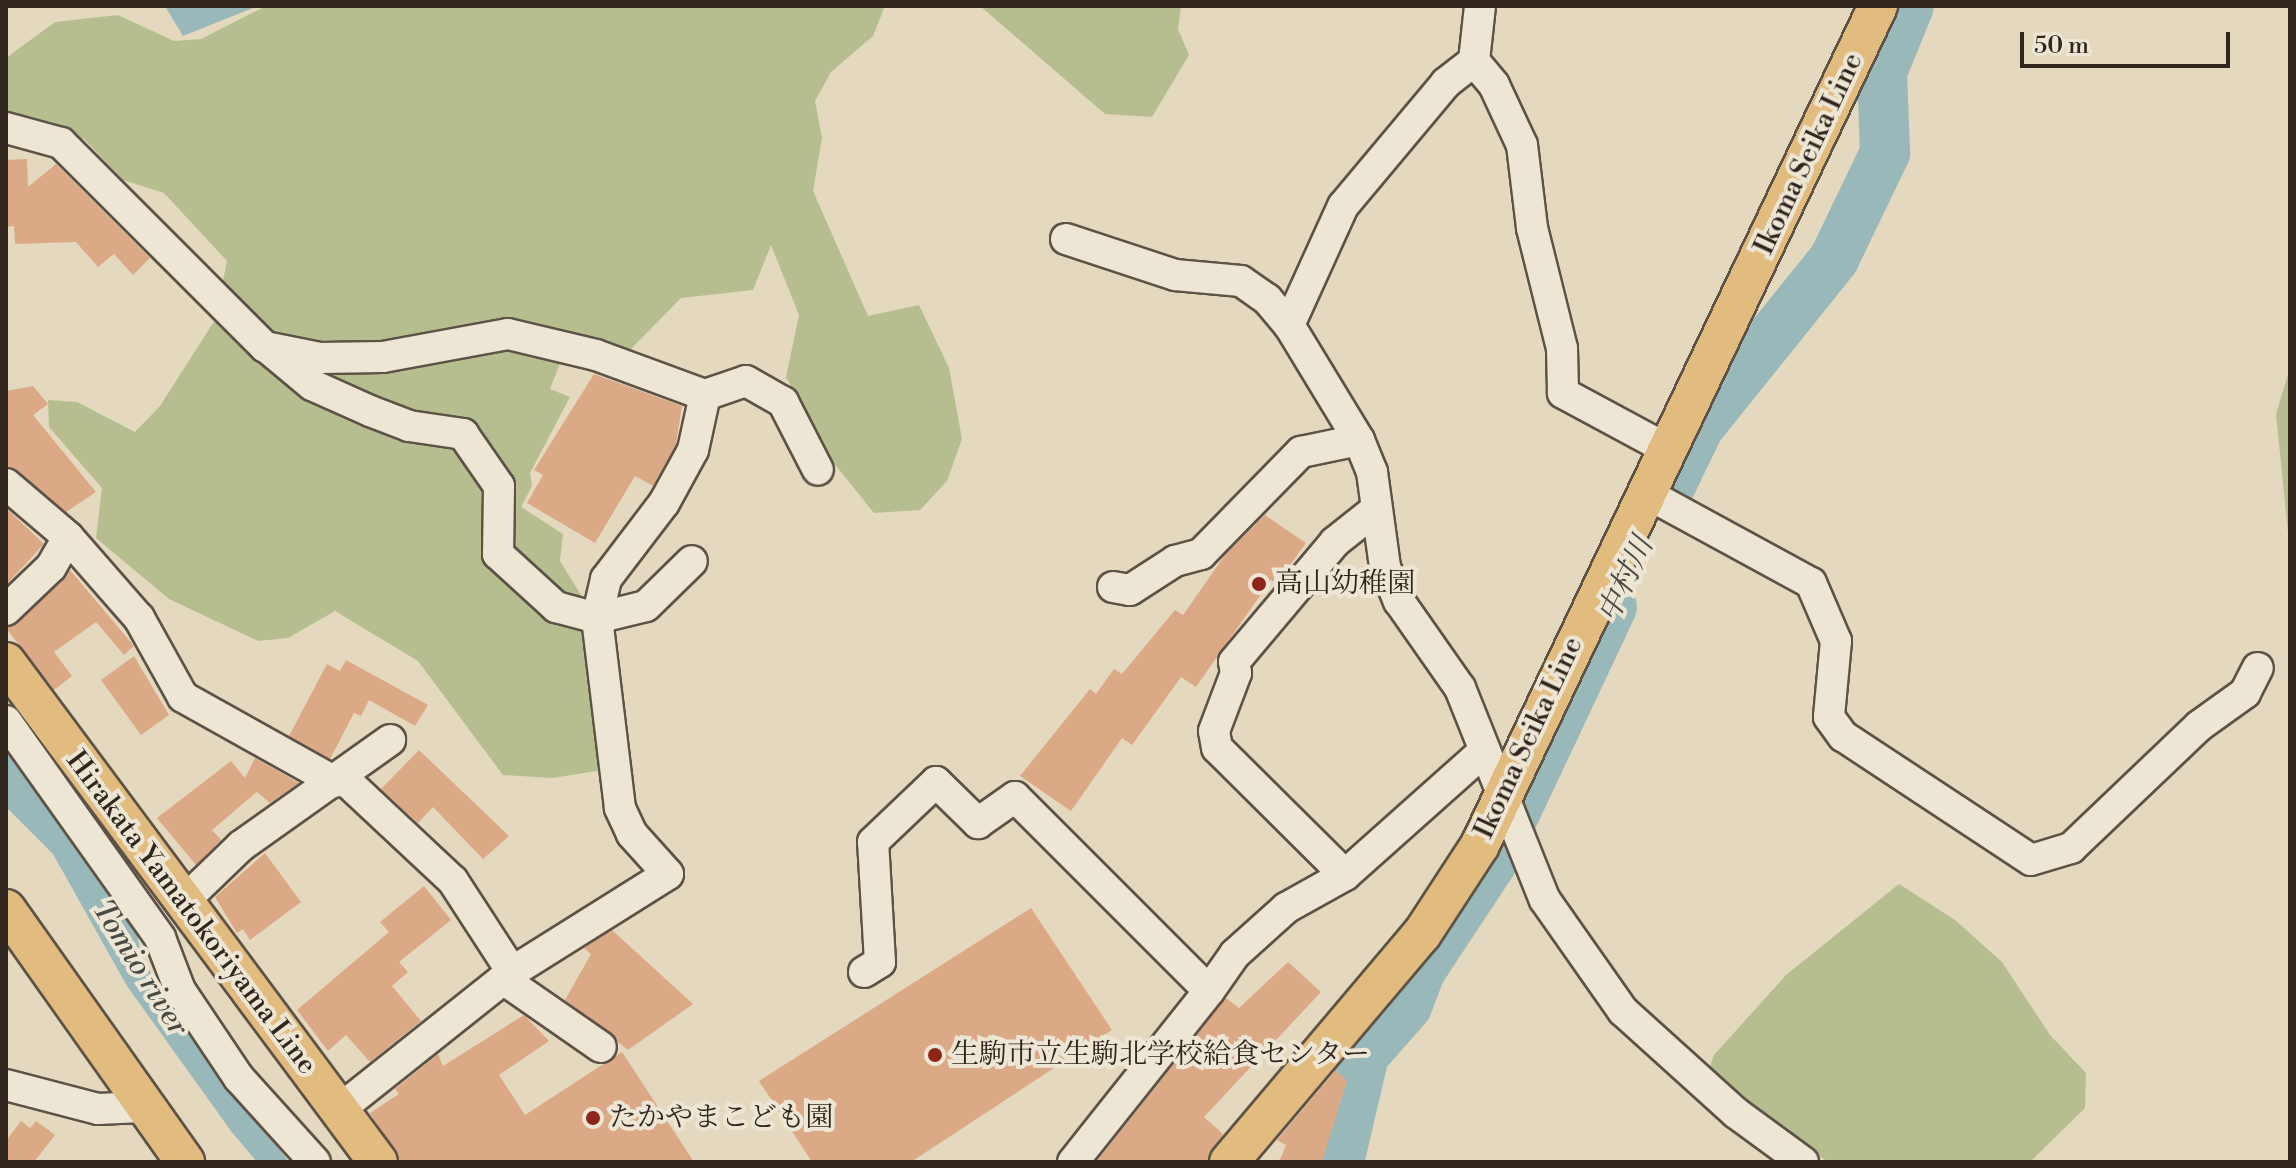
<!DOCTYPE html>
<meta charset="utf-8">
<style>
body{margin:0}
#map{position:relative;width:2296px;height:1168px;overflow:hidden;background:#e4d8be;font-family:"Libre Bodoni","Noto Serif JP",serif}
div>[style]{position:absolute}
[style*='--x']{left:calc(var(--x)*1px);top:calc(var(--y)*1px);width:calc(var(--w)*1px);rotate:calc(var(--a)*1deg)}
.green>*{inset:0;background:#b6be90}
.water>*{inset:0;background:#98b8b9}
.river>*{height:50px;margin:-25px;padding:0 25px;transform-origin:25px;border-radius:25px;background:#98b8b9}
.building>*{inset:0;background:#dca987}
.roads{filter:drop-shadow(2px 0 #5d5246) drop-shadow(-2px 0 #5d5246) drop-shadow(0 2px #5d5246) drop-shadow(0 -2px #5d5246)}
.minor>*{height:30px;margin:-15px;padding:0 15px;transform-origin:15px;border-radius:15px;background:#ede6d5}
.major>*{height:38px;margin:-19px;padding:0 19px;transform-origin:19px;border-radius:19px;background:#e2bc7f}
.dots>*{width:22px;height:22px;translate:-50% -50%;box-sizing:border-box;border:4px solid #ede6d5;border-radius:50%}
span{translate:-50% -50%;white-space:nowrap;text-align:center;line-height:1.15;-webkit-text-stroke:8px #ede6d5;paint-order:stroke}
.street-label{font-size:28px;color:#30261e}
.poi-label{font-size:28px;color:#30261e}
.left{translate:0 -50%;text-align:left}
.water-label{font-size:30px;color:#4a4a45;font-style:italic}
.frame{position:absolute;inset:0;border:8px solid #30261e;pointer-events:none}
.scale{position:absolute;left:2020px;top:32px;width:210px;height:36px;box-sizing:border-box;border:4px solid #30261e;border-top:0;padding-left:10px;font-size:24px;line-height:28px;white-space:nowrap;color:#30261e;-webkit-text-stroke:6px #ede6d5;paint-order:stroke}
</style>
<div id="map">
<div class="green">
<i style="clip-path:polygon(266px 6px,885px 6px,873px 36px,831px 72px,815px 101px,822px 138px,813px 191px,868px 316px,919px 305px,949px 368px,962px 439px,947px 481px,920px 510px,874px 513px,833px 462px,786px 377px,799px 315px,771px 245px,753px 290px,681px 298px,626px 354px,562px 358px,550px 389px,570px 397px,530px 473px,532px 486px,521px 507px,563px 534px,560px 561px,584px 600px,603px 770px,552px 778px,503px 775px,418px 661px,335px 611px,288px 638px,258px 641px,169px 599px,96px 538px,102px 488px,49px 427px,48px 400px,77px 402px,135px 432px,160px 406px,215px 320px,227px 261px,164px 193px,123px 180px,84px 139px,6px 116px,6px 58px,55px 22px,118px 15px,174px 41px,201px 39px)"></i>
<i style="clip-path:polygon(980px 6px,1181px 6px,1178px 29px,1189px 55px,1152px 117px,1105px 114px)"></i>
<i style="clip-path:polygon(2290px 368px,2290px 552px,2276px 414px)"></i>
<i style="clip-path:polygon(1899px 884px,1955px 920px,2002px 962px,2050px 1035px,2086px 1073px,2085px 1108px,2030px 1162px,1828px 1162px,1752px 1110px,1709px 1069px,1714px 1055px,1786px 975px)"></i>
</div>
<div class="water">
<i style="clip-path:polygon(165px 6px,258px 6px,183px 36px)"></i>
<i style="clip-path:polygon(6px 735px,131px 908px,141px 953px,155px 982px,289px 1162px,257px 1162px,231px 1131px,127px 986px,53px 854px,6px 807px)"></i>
</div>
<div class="river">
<i style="--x:1669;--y:489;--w:69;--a:-64.2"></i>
<i style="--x:1699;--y:427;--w:216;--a:-51.2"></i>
<i style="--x:1834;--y:259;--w:118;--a:-64.3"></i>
<i style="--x:1885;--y:153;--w:81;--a:-92.1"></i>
<i style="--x:1882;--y:72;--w:71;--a:-67.8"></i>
<i style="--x:1339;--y:1162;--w:110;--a:-76.8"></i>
<i style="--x:1364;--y:1055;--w:65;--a:-48.7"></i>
<i style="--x:1407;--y:1006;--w:39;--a:-69"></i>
<i style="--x:1421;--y:970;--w:127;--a:-56.6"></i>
<i style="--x:1491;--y:864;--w:284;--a:-64.8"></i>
</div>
<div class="building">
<i style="clip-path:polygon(27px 159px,28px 187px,56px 164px,150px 258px,133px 275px,114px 254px,98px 267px,76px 242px,15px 244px,14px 226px,6px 227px,6px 160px)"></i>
<i style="clip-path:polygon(594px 374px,682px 406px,676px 444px,653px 486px,635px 476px,595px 543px,527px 503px,543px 475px,534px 470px)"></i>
<i style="clip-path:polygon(33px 386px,48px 404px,33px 415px,96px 492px,66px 512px,6px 466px,6px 391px)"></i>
<i style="clip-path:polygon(6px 508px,44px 544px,6px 585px)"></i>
<i style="clip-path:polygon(1265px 515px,1306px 543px,1277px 583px,1271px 580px,1196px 687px,1181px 677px,1132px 745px,1122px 738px,1071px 811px,1020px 776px,1090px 689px,1096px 694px,1114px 669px,1122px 674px,1175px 610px,1183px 615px,1225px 555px)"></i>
<i style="clip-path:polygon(70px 570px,134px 646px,124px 655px,96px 622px,54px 652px,72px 676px,54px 690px,6px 628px,18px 623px)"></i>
<i style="clip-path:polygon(134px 656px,169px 715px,141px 735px,101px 680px)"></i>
<i style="clip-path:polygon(346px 660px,428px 705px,415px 726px,369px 700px,361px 716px,354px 713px,330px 759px,289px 736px,327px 664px,340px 671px)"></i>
<i style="clip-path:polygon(419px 750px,509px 836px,483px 859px,433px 807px,418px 823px,381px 789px)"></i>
<i style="clip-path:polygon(255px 758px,299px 783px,270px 803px,257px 792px,212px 830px,221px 840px,196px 865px,157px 818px,231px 761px,245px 778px)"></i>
<i style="clip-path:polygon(265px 853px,301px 902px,250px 940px,243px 929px,237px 933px,215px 897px)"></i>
<i style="clip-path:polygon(424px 886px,451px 920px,399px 962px,408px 972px,392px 986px,421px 1021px,370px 1062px,346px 1035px,328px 1051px,297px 1010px,389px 932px,380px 922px)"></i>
<i style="clip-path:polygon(1031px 908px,1112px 1030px,911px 1162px,812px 1162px,759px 1081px)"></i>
<i style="clip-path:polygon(612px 930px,693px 1004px,628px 1050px,565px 1000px,591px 954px,584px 948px)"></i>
<i style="clip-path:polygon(1288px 962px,1321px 992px,1204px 1117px,1223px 1134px,1208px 1162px,1096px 1162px,1226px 998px,1239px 1008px)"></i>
<i style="clip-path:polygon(524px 1015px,549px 1041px,499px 1075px,525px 1115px,622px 1052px,694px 1162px,401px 1162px,370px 1113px,399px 1094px,395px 1089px,438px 1054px,443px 1066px)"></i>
<i style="clip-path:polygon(1336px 1070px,1347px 1081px,1322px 1162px,1279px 1162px,1286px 1145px,1277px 1140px)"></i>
<i style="clip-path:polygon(21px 1121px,30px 1128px,36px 1121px,55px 1135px,34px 1162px,6px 1162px,6px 1141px)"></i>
</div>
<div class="roads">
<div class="minor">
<i style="--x:1480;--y:6;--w:55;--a:96.2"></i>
<i style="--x:1474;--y:61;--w:36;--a:142"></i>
<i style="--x:1446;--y:83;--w:160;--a:129.9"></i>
<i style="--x:1343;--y:206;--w:131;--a:114.4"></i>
<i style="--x:1289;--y:325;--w:135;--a:58.7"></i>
<i style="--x:1359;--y:440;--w:35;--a:68"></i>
<i style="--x:1372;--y:472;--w:96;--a:82.2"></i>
<i style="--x:1385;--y:567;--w:37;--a:68"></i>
<i style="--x:1399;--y:601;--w:106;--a:55"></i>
<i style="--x:1460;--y:688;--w:228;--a:68.2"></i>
<i style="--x:1545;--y:900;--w:136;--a:54.9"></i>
<i style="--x:1623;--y:1011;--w:152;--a:42.1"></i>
<i style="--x:1736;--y:1113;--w:83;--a:36.2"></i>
<i style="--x:1474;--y:61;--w:31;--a:50"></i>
<i style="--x:1494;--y:85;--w:66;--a:65"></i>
<i style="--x:1522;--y:145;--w:84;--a:83.1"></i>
<i style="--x:1532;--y:228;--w:124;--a:76"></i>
<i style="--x:1562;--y:348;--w:45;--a:88.7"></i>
<i style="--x:1563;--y:393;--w:116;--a:28.3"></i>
<i style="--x:6;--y:128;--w:57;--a:15.3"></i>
<i style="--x:61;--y:143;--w:288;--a:45"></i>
<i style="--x:265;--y:347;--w:56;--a:11.3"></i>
<i style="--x:320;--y:358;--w:63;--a:-0.9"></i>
<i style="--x:383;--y:357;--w:127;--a:-10.4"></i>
<i style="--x:508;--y:334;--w:90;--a:13.4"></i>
<i style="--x:596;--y:355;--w:116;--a:20.2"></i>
<i style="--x:705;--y:395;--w:43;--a:-18.9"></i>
<i style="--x:746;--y:381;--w:43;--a:29.6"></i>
<i style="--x:783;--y:402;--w:76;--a:62.8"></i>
<i style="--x:1066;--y:239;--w:115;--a:18.3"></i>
<i style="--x:1175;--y:275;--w:66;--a:5.2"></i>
<i style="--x:1241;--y:281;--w:32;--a:35"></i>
<i style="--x:1267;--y:299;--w:34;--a:50"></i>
<i style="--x:270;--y:350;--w:55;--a:39.8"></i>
<i style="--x:312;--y:385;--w:64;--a:24.1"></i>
<i style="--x:370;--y:411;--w:42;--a:21"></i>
<i style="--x:409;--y:426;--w:55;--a:8.4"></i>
<i style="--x:463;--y:434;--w:63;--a:55.3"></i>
<i style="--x:499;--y:486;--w:68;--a:90.8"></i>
<i style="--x:498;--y:554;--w:79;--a:42.4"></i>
<i style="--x:556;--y:607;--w:42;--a:15"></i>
<i style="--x:597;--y:618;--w:50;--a:-13.8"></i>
<i style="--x:646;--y:606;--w:64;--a:-44.4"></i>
<i style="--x:6;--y:484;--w:82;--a:40.5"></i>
<i style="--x:68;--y:537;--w:108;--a:48.8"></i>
<i style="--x:139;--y:618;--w:90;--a:60.9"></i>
<i style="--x:183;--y:697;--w:174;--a:29.2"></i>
<i style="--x:1644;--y:492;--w:190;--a:28.6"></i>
<i style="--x:1811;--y:583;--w:63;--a:66.7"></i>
<i style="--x:1836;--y:641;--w:76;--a:95.3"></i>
<i style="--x:1829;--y:717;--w:24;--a:54"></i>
<i style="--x:1843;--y:736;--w:225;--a:33.4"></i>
<i style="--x:2031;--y:860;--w:42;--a:-16.7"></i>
<i style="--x:2071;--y:848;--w:177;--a:-43.6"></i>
<i style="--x:2199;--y:726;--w:57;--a:-35.7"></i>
<i style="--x:2245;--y:693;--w:28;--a:-63"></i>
<i style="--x:1113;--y:587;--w:17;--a:10"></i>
<i style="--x:1130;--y:590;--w:54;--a:-32.8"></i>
<i style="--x:1175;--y:561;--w:27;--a:-15"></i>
<i style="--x:1201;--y:554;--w:143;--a:-45.6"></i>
<i style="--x:1301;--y:452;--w:59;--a:-11.7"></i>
<i style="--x:6;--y:610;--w:62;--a:-43.7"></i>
<i style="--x:51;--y:567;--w:34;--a:-60"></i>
<i style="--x:6;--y:721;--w:266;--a:54.6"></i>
<i style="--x:160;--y:938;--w:56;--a:69"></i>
<i style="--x:180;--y:990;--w:106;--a:56.2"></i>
<i style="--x:239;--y:1078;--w:113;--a:47.9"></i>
<i style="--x:342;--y:777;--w:152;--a:43.1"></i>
<i style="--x:453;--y:881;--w:108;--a:57"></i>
<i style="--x:1345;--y:875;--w:180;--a:-135.2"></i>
<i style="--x:1217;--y:748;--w:17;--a:-100"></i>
<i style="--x:1214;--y:731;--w:62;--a:-69.2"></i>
<i style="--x:1236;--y:673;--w:11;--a:-100"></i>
<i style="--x:1234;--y:662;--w:157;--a:-49.9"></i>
<i style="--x:1335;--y:542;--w:50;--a:-38.5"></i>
<i style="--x:183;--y:902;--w:81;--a:-44"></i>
<i style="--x:241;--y:846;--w:183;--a:-35.4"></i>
<i style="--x:864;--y:972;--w:19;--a:-32"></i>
<i style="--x:880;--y:962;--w:120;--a:-93.3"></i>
<i style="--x:873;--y:842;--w:87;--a:-43.6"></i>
<i style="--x:936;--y:782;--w:59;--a:44.3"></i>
<i style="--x:978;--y:823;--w:45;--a:-35.1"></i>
<i style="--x:1015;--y:797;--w:274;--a:45"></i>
<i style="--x:1209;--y:991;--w:45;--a:-54.9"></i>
<i style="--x:1235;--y:954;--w:69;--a:-42"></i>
<i style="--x:1286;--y:908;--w:68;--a:-29.2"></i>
<i style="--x:1345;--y:875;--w:186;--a:-41.7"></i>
<i style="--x:503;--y:979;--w:119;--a:34.8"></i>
<i style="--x:6;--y:1085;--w:95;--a:14.6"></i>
<i style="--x:98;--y:1109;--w:44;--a:-2.6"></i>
<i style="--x:340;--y:1109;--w:220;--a:-38.5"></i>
<i style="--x:512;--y:972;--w:184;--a:-32.1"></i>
<i style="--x:668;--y:874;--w:54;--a:-132"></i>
<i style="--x:632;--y:834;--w:29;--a:-115"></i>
<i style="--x:620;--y:808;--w:191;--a:-96.9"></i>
<i style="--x:597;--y:618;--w:40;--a:-77"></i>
<i style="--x:606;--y:579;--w:96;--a:-52.7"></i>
<i style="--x:664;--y:503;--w:60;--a:-61.3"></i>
<i style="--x:693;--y:450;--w:56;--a:-77.7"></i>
<i style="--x:1073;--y:1162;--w:218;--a:-51.5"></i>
</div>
<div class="major">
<i style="--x:6;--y:662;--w:623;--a:53.35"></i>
<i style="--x:6;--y:909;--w:310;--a:54.7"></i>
<i style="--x:1229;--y:1162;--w:299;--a:-49.8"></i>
<i style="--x:1422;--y:934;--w:106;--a:-56.9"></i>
<i style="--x:1480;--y:845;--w:929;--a:-64.62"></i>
</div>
</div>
<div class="dots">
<i style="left:1259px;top:584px;background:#8f2418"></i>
<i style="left:935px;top:1055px;background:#8f2418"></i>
<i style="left:593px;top:1118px;background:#8f2418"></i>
</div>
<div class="street-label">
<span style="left:1809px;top:154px;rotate:-65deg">Ikoma Seika Line</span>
<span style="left:1529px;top:738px;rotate:-65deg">Ikoma Seika Line</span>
<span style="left:191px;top:913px;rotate:53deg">Hirakata Yamatokoriyama Line</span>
</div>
<div class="poi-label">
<span class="left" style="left:1275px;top:584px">高山幼稚園</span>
<span class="left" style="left:951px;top:1055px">生駒市立生駒北学校給食センター</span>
<span class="left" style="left:609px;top:1118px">たかやまこども園</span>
</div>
<div class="water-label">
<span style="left:1626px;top:580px;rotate:-65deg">中村川</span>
<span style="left:140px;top:968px;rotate:58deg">Tomio river</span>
</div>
<div class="frame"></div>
<div class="scale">50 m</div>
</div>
